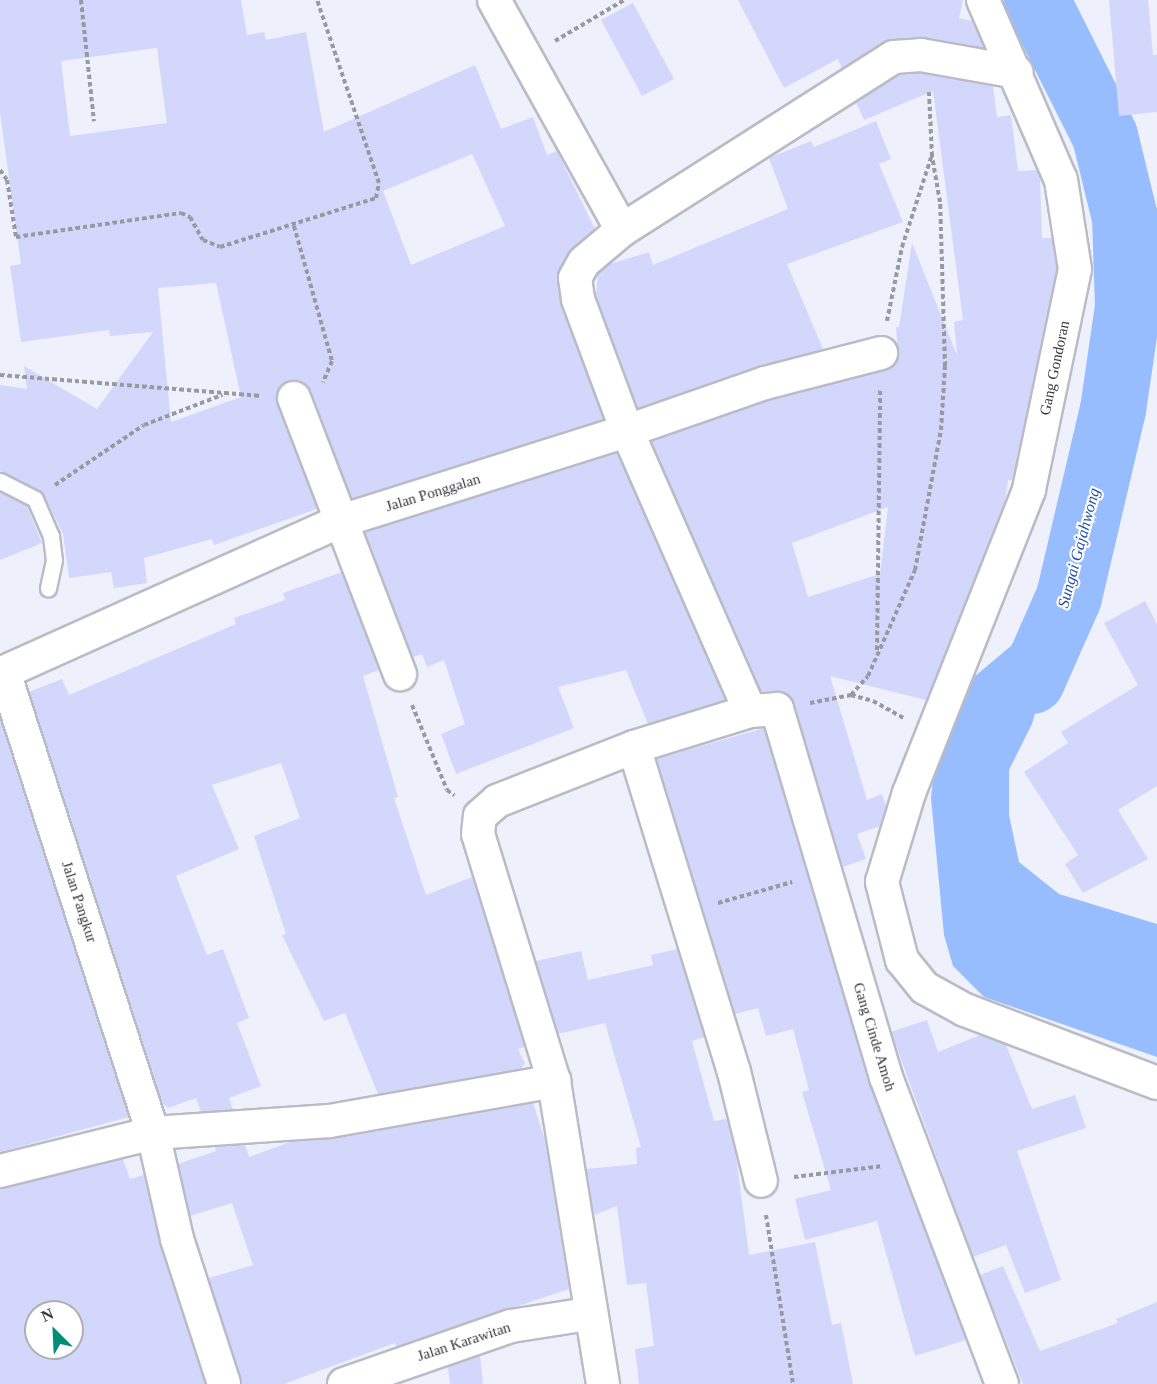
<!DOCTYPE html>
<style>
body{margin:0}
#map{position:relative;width:1157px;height:1384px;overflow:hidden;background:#eef1fb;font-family:Georgia,serif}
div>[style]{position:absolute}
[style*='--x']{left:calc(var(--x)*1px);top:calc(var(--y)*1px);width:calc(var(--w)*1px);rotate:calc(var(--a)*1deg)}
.water>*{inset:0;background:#97bdfe}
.river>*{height:66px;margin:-33px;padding:0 33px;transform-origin:33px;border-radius:33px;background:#97bdfe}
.building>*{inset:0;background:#d4d7fc}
.path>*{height:4px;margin-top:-2px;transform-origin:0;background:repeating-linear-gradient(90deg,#979aa1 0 4.5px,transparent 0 7.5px)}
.roads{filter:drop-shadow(2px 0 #b9bcc6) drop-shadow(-2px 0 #b9bcc6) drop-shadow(0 2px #b9bcc6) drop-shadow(0 -2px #b9bcc6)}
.lane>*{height:15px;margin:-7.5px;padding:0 7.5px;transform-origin:7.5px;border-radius:7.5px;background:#fff}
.street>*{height:32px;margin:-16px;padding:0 16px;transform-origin:16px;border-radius:16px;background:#fff}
span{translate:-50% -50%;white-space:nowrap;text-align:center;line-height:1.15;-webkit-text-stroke:4.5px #fff;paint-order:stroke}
.street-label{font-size:15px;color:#36373b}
.water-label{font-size:16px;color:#1c50ab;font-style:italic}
.north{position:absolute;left:24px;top:1300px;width:60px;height:60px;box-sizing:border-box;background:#fff;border:2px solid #afafb1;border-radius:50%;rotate:336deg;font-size:16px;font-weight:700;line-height:24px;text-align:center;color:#36373b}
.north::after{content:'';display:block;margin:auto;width:21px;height:27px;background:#008d76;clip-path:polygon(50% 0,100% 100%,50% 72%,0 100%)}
</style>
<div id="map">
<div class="water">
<i style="clip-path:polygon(1069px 597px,1032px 724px,1009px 770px,1009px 815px,1019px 862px,1059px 894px,1157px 924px,1157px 1057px,984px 997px,953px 966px,944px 935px,931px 798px,938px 733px,961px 688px)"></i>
</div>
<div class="river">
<i style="--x:1032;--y:681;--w:92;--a:-66.2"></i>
<i style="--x:1069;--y:597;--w:192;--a:-76.8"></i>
<i style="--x:1113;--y:410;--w:104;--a:-81.7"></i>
<i style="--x:1128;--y:307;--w:89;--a:-91.9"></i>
<i style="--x:1125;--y:218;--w:84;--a:-103.7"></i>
<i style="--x:1105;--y:136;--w:152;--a:-116.6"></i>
</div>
<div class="building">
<i style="clip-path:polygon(evenodd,0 0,241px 0,247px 35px,264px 32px,266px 40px,306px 32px,324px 132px,475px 65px,501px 129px,533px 117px,547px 155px,557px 151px,595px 229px,569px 253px,557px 281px,561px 305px,604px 420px,352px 499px,311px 391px,305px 384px,288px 381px,280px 387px,277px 404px,317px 509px,214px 545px,212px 539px,144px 558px,147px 583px,114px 588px,111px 572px,69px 578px,63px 534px,44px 495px,0 471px,0 385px,27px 389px,24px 366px,97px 409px,153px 332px,110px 336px,109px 330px,21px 342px,10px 266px,21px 264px,0 113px,0 0,157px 48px,167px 123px,70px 136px,61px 61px,157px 48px,0 0,472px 154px,505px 226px,411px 265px,383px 191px,472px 154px,0 0,216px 283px,241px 397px,171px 422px,158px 288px,216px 283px)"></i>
<i style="clip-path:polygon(738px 0,963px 0,959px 18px,973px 21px,984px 48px,924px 37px,892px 39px,842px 69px,838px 59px,784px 88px)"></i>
<i style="clip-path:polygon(1109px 0,1148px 0,1153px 55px,1157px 55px,1157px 112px,1119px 116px)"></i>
<i style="clip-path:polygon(633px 3px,674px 79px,642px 96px,601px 20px)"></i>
<i style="clip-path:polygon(evenodd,920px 73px,993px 86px,997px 117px,1011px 115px,1018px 171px,1037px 170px,1040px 177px,1042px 238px,1052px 238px,1057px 269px,1013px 480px,1008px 480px,1005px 502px,926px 700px,830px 676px,867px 800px,882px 794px,886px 806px,880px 826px,857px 834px,866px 859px,843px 867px,794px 704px,783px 692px,761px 692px,651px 442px,770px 400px,893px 366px,898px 357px,896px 327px,899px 327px,912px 243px,957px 355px,954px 322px,963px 320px,933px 91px,864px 120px,856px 102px,900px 75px,920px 73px,888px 507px,880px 574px,808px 597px,792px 543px,888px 507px)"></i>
<i style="clip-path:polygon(876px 121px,891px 159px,879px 164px,903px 222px,787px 264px,823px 349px,638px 408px,596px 295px,598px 274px,610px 264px,649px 252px,653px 265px,788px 209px,769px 158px,811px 141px,814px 147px)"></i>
<i style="clip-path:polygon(617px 453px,725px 700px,648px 724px,626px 670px,558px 687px,574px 728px,456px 774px,441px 734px,465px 724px,444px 660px,427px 667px,422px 654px,413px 657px,365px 532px)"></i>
<i style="clip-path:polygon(0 492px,27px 506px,42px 543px,0 560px)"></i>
<i style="clip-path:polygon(342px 572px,379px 670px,363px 676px,398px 797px,394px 798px,426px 895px,472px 877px,525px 1047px,518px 1049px,525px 1063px,521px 1069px,378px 1094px,345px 1013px,324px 1021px,282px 935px,286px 934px,254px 836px,300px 818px,281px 763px,212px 785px,239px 849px,176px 876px,207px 955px,223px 949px,249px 1018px,237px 1023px,261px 1086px,229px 1098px,233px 1110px,201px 1112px,196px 1098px,168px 1108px,163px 1104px,29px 692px,62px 679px,69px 695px,236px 624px,234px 618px,285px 600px,283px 593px)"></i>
<i style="clip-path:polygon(1145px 601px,1157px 624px,1157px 786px,1118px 810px,1148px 859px,1083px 893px,1065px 864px,1078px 855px,1024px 772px,1068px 743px,1061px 732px,1138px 685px,1104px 623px)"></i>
<i style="clip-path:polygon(0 718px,129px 1117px,0 1152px)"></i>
<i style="clip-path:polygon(764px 728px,869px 1082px,966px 1340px,915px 1356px,877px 1221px,805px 1240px,795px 1199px,831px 1190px,802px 1092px,809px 1090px,793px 1029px,766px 1036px,758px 1008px,735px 1014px,656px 759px)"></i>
<i style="clip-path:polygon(677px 949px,705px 1037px,692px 1041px,714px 1121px,727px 1119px,736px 1156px,749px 1255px,815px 1242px,832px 1325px,841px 1323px,853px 1384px,639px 1384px,635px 1349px,654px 1346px,646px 1283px,627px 1285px,617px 1206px,594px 1215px,586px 1169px,637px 1164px,636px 1148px,641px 1147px,605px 1023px,558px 1034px,536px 961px,581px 951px,588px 980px,653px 965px,651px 955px)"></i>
<i style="clip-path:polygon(927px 1020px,938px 1052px,980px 1035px,1006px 1045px,1032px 1109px,1075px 1095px,1086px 1128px,1017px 1151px,1061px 1280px,1025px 1293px,1006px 1245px,973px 1257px,891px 1032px)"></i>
<i style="clip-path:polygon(533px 1103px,545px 1140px,569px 1289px,396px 1347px,395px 1343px,284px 1384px,241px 1384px,209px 1278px,253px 1265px,232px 1203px,190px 1216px,178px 1164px,216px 1151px,215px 1147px,245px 1145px,249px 1157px,290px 1142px,333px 1139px)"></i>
<i style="clip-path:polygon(evenodd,123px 1159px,130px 1179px,144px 1175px,160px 1245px,205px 1384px,0 1384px,0 1188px,123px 1159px,36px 1312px,72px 1312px,72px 1348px,36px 1348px,36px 1312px)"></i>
<i style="clip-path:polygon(1003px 1266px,1040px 1351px,1118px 1323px,1116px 1319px,1157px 1302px,1157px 1384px,1023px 1384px,980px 1275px)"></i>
<i style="clip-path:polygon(480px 1356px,483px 1384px,450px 1384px,448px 1367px)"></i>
</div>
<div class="path">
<i style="--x:81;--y:0;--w:122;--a:83.9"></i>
<i style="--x:555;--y:41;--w:80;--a:-30.7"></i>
<i style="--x:0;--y:170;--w:12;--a:55"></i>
<i style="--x:7;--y:180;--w:58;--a:81"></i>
<i style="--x:16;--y:237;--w:167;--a:-8.3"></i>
<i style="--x:181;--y:213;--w:10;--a:24"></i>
<i style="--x:190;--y:217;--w:26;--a:61"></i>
<i style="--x:203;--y:240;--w:18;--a:22"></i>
<i style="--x:220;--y:247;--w:164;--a:-17.4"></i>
<i style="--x:376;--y:198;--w:15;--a:-79"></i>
<i style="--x:379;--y:183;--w:193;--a:-108.7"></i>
<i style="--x:294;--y:226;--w:140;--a:74.3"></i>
<i style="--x:332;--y:361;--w:23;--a:113"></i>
<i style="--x:887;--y:321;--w:76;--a:-78.5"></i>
<i style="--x:902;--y:247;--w:94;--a:-72"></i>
<i style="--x:0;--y:375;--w:260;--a:4.6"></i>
<i style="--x:55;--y:485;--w:107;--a:-34"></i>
<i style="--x:144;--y:425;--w:84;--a:-21"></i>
<i style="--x:877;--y:650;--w:262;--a:-89.3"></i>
<i style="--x:851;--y:695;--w:23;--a:15"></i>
<i style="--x:873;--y:701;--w:35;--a:29"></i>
<i style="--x:810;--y:703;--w:42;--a:-11"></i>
<i style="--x:851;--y:695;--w:25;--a:-48"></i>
<i style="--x:868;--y:676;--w:116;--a:-66.1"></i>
<i style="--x:915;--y:570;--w:142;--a:-79.5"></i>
<i style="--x:941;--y:430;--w:64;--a:-86.4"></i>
<i style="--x:945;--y:366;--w:164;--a:-91.7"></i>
<i style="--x:940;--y:202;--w:47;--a:-99.9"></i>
<i style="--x:932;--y:156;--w:64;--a:-92.7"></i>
<i style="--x:412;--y:705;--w:92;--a:67.6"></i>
<i style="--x:447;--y:790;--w:9;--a:36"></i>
<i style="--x:718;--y:903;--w:77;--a:-15.8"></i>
<i style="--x:794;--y:1177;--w:89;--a:-7.1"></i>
<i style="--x:766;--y:1215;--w:171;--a:80.9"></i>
</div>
<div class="roads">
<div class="lane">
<i style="--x:0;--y:481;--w:39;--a:27"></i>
<i style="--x:35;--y:499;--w:40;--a:66.6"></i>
<i style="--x:51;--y:536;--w:24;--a:83"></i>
<i style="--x:54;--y:560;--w:29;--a:102"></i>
</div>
<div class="street">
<i style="--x:494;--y:0;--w:263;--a:60.9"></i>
<i style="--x:983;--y:0;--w:196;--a:66.6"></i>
<i style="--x:1061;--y:180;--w:90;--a:81.1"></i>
<i style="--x:1075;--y:269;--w:226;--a:101.8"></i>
<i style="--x:1029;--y:490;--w:326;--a:111.6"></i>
<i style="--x:909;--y:793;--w:93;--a:106.9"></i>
<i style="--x:882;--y:882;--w:81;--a:75.6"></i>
<i style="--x:902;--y:960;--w:36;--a:51"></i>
<i style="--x:925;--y:988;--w:46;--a:28.8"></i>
<i style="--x:965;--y:1010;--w:205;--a:20.8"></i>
<i style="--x:294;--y:398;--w:296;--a:69"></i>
<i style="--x:4;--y:672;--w:484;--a:72.1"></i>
<i style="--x:153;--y:1133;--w:109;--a:77.2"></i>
<i style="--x:177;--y:1239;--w:152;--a:72"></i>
<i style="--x:0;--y:674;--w:371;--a:-24.2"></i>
<i style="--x:338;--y:522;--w:303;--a:-17.5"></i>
<i style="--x:627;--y:431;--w:146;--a:-19.2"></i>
<i style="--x:765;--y:383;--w:120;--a:-14.5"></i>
<i style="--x:750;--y:711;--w:306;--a:-113.7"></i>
<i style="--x:627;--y:431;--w:141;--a:-110.4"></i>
<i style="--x:578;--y:299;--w:21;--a:-98"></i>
<i style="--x:575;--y:278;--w:18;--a:-61"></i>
<i style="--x:584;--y:262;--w:50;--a:-40.1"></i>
<i style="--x:622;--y:230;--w:322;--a:-32.5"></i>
<i style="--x:894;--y:57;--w:27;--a:-4"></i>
<i style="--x:921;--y:55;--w:97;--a:10.1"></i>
<i style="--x:634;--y:747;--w:340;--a:72.9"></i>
<i style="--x:734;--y:1072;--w:112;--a:76.1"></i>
<i style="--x:0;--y:1171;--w:158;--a:-13.9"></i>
<i style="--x:153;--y:1133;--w:177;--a:-3.9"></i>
<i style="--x:330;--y:1121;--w:228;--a:-10.1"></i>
<i style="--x:344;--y:1384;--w:177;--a:-19.2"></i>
<i style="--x:511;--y:1326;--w:78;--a:-8.9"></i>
<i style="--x:603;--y:1384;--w:307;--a:-99.2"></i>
<i style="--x:554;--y:1081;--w:258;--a:-107.1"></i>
<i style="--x:478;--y:834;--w:18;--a:-84"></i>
<i style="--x:480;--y:816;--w:23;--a:-41"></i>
<i style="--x:497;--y:801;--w:147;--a:-21.5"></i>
<i style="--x:634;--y:747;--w:121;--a:-17.2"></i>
<i style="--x:750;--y:711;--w:27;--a:-4"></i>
<i style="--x:777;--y:709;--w:384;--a:73.5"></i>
<i style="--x:886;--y:1077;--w:328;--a:69.3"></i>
</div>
</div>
<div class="street-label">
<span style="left:1055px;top:368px;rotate:-78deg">Gang Gondoran</span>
<span style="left:433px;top:493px;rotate:-17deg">Jalan Ponggalan</span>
<span style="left:79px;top:902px;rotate:72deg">Jalan Pangkur</span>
<span style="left:874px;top:1037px;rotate:73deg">Gang Cinde Amoh</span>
<span style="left:464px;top:1342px;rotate:-18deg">Jalan Karawitan</span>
</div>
<div class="water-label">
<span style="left:1079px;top:548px;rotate:-75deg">Sungai Gajahwong</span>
</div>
<div class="north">N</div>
</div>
